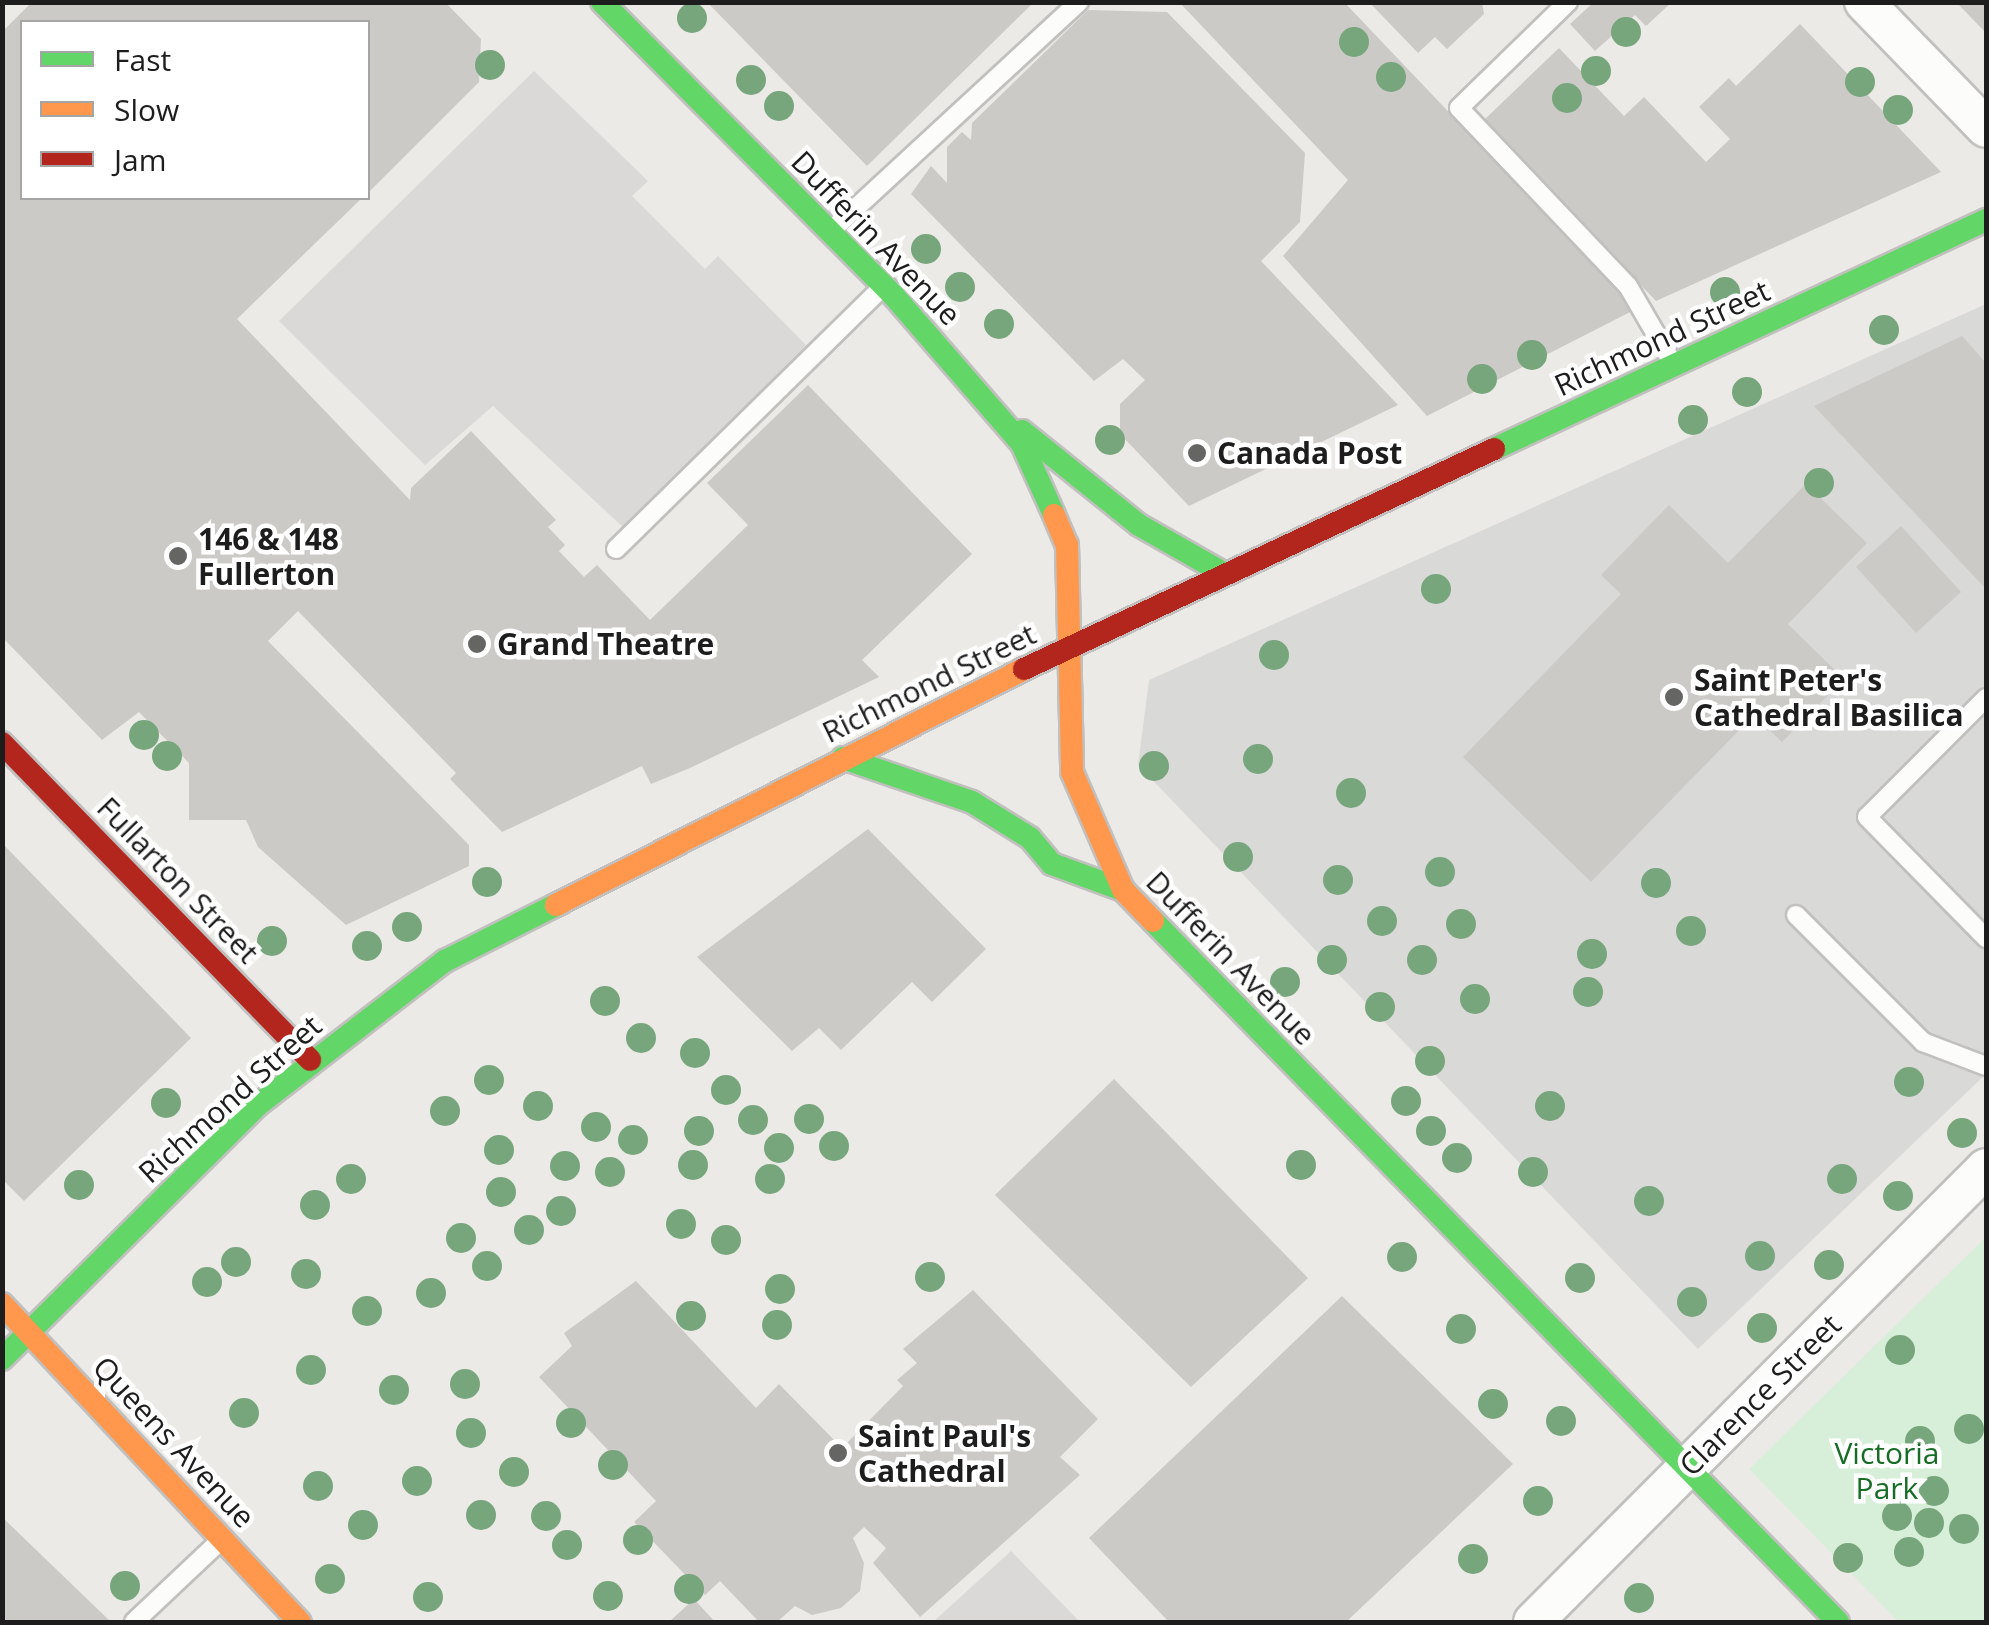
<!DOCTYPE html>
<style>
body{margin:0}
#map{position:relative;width:1989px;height:1625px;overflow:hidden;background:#ebeae6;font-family:"Open Sans",sans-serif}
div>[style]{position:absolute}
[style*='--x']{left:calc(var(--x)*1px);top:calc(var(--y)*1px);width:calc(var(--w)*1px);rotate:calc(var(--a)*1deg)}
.residential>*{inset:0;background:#dad9d7}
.religious>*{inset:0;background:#d9d9d7}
.park>*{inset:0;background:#d7eed8}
.building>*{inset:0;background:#cccac7}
.roads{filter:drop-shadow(2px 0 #c1c0be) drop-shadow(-2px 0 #c1c0be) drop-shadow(0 2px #c1c0be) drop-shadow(0 -2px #c1c0be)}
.lane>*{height:18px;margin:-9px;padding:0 9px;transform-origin:9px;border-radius:9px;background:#fcfcfb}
.street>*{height:38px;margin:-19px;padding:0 19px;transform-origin:19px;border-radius:19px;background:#fcfcfb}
.fast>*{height:22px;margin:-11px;padding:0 11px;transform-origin:11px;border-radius:11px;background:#63d668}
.slow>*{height:22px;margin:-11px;padding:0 11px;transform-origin:11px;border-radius:11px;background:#ff974d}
.jam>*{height:22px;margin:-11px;padding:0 11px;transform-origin:11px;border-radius:11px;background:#b3261e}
.trees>*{width:30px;height:30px;margin:-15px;border-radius:50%;background:#77a57c}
.dots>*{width:28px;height:28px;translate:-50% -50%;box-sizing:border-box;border:5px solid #fff;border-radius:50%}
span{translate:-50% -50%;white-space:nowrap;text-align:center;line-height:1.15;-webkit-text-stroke:9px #fff;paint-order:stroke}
.street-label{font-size:30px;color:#1d1d1d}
.poi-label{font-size:30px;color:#1d1d1d;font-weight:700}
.left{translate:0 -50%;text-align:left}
.park-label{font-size:30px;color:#186d26}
.frame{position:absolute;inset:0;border:5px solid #1d1d1d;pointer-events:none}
.legend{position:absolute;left:20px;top:20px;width:350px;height:180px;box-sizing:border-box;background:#fff;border:2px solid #a5a5a5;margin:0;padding:12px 18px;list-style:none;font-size:30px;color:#1d1d1d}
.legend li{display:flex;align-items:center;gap:20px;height:50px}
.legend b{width:50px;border:2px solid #a5a5a5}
</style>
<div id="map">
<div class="residential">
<i style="clip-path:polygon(534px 71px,648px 181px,632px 196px,705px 269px,718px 256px,806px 345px,626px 530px,493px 406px,425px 465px,279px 321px)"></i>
<i style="clip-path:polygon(1011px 1551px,1080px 1622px,933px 1622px)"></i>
</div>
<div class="religious">
<i style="clip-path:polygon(1986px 304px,1986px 1074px,1698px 1349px,1138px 765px,1149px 680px)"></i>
</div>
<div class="park">
<i style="clip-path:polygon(1986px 1237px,1986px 1622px,1899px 1622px,1749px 1469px)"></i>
</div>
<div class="building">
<i style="clip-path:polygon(32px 2px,445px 2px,481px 39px,479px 82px,368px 193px,368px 22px,22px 22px,22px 198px,362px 198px,237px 319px,410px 500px,411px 488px,471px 431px,556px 520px,548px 527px,565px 545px,559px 551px,584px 577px,597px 565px,650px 620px,748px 525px,707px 483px,808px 385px,972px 554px,862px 660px,879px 677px,690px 768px,651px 784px,642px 766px,502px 832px,450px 779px,456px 773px,298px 611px,268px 641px,469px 845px,469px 866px,346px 925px,258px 847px,246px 820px,189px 820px,189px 763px,139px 712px,102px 740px,2px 637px,2px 32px)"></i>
<i style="clip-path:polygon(707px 2px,1034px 2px,867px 166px)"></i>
<i style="clip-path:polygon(1179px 2px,1344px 2px,1636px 309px,1427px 416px,1283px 256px,1348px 180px)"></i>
<i style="clip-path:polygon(1369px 2px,1482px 2px,1484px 14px,1447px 49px,1435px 37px,1418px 53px)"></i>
<i style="clip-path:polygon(1594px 2px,1672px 2px,1646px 26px,1635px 15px,1595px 51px,1570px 24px)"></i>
<i style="clip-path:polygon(1956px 2px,1986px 2px,1986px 33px)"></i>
<i style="clip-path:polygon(1088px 10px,1167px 12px,1305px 153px,1300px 222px,1261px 261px,1398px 405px,1189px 506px,1120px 434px,1120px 404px,1145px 380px,1123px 359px,1094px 381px,911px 194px,931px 166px,947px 183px,947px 147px,962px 132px,971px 140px,972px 123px)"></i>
<i style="clip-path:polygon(1800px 24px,1941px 172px,1656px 301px,1484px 120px,1559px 48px,1624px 116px,1644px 97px,1706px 162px,1730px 139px,1699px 107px,1729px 78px,1736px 86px)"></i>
<i style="clip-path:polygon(1962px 336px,1986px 363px,1986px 589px,1814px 406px)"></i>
<i style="clip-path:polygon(1806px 484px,1867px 543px,1788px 624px,1844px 679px,1782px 742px,1754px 715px,1591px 882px,1463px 757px,1621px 594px,1601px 575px,1669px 505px,1728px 563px)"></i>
<i style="clip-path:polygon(1901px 526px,1961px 592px,1916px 633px,1856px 567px)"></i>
<i style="clip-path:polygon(868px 829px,986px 949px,932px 1002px,912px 982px,841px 1050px,819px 1028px,792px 1051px,697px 957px)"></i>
<i style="clip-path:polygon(2px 843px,191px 1038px,24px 1201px,2px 1179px)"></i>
<i style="clip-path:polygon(1114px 1079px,1308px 1278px,1191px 1387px,995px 1195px)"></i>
<i style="clip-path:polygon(636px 1281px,756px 1408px,779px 1384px,842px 1448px,903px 1386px,897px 1380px,917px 1363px,903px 1349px,973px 1290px,1098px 1419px,1060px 1457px,1080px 1475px,920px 1617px,873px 1563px,886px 1548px,864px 1527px,853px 1538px,864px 1563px,860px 1591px,841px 1608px,812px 1615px,795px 1606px,777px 1622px,759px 1622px,720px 1581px,705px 1595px,634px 1522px,656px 1501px,539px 1377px,572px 1346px,564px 1333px)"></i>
<i style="clip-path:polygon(1342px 1296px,1513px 1464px,1346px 1622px,1169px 1622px,1089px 1538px)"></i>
<i style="clip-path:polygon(2px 1517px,111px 1622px,2px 1622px)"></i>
<i style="clip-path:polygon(694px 1599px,715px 1622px,669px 1622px)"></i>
</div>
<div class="roads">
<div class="lane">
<i style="--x:1568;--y:2;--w:152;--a:135.8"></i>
<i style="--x:1459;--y:108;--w:245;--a:46.5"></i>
<i style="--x:1628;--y:286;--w:88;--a:59.9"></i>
<i style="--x:833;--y:229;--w:335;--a:-42.7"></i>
<i style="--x:616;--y:549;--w:370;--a:-44.5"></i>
<i style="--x:1986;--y:698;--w:168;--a:135"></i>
<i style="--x:1867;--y:817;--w:170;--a:45.5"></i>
<i style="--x:1796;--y:915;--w:180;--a:45"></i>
<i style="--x:1923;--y:1042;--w:67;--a:20.9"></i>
<i style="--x:134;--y:1622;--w:117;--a:-43.3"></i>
</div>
<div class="street">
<i style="--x:1864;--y:2;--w:175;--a:45.9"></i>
<i style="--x:1533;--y:1622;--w:641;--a:-45.06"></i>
</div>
<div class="fast">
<i style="--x:602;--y:2;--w:414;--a:45.2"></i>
<i style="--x:894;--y:296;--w:196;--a:49.1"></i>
<i style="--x:1022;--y:444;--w:78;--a:65.7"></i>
<i style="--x:1022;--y:431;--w:150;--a:38.8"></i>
<i style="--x:1139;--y:525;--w:99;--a:29.7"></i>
<i style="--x:1494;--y:449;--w:543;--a:-24.96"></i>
<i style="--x:843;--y:758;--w:136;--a:18.8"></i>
<i style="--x:972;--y:802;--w:68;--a:31.8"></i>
<i style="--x:1030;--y:838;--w:34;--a:50"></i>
<i style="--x:1052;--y:864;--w:76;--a:20.1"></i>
<i style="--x:1153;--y:921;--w:980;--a:45.66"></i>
<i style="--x:2;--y:1359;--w:362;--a:-44.8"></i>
<i style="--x:259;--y:1104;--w:235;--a:-37.6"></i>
<i style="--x:445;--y:961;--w:124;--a:-26.8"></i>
</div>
<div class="slow">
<i style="--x:1054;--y:515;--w:33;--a:67"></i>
<i style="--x:1067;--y:545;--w:227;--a:88.7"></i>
<i style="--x:1072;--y:772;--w:129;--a:66.6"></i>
<i style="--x:1123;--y:890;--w:43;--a:45.9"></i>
<i style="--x:556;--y:905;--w:524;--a:-26.76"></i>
<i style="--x:2;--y:1304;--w:436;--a:46.9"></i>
</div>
<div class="jam">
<i style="--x:1024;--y:669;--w:519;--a:-25.08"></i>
<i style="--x:2;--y:743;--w:442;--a:45.8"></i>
</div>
</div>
<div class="trees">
<i style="left:692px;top:18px"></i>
<i style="left:1626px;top:32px"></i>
<i style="left:1354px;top:42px"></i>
<i style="left:490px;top:65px"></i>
<i style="left:1596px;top:71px"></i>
<i style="left:1391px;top:77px"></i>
<i style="left:751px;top:80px"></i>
<i style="left:1860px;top:82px"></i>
<i style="left:1567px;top:98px"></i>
<i style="left:779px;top:106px"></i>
<i style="left:1898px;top:110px"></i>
<i style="left:926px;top:249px"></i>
<i style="left:960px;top:287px"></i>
<i style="left:1725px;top:292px"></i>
<i style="left:999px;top:324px"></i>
<i style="left:1884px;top:330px"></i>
<i style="left:1532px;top:355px"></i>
<i style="left:1482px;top:379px"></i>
<i style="left:1747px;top:392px"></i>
<i style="left:1693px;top:420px"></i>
<i style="left:1110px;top:440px"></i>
<i style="left:1819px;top:483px"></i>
<i style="left:1436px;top:589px"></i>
<i style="left:1274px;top:655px"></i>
<i style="left:144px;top:735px"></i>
<i style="left:167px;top:756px"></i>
<i style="left:1258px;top:759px"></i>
<i style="left:1154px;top:766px"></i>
<i style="left:1351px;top:793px"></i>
<i style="left:1238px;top:857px"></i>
<i style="left:1440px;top:872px"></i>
<i style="left:1338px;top:880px"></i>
<i style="left:487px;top:882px"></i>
<i style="left:1656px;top:883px"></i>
<i style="left:1382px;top:921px"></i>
<i style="left:1461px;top:924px"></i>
<i style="left:407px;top:927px"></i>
<i style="left:1691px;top:931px"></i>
<i style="left:272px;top:941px"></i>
<i style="left:367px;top:946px"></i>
<i style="left:1592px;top:954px"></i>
<i style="left:1332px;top:960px"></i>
<i style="left:1422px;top:960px"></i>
<i style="left:1285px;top:982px"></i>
<i style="left:1588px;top:992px"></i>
<i style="left:1475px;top:999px"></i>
<i style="left:605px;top:1001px"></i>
<i style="left:1380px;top:1007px"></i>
<i style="left:641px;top:1038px"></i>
<i style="left:695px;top:1053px"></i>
<i style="left:1430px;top:1061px"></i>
<i style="left:489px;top:1080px"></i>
<i style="left:1909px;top:1082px"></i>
<i style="left:726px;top:1090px"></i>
<i style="left:1406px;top:1101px"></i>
<i style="left:166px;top:1103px"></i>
<i style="left:538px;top:1106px"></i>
<i style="left:1550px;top:1106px"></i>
<i style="left:445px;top:1111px"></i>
<i style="left:809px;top:1119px"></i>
<i style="left:753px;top:1120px"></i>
<i style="left:596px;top:1127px"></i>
<i style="left:699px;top:1131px"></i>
<i style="left:1431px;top:1131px"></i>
<i style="left:1962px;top:1133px"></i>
<i style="left:633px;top:1140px"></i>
<i style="left:834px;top:1146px"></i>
<i style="left:779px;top:1148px"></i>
<i style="left:499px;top:1150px"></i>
<i style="left:1457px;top:1158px"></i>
<i style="left:693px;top:1165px"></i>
<i style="left:1301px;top:1165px"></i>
<i style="left:565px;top:1166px"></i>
<i style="left:610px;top:1172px"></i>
<i style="left:1533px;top:1172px"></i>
<i style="left:351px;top:1179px"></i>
<i style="left:770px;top:1179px"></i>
<i style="left:1842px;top:1179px"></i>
<i style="left:79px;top:1185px"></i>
<i style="left:501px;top:1192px"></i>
<i style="left:1898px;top:1196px"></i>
<i style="left:1649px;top:1201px"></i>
<i style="left:315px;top:1205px"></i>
<i style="left:561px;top:1211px"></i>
<i style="left:681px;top:1224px"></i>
<i style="left:529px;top:1230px"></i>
<i style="left:461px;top:1238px"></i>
<i style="left:726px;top:1240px"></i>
<i style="left:1760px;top:1256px"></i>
<i style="left:1402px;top:1257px"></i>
<i style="left:236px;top:1262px"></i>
<i style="left:1829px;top:1265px"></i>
<i style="left:487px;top:1266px"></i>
<i style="left:306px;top:1274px"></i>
<i style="left:930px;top:1277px"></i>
<i style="left:1580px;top:1278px"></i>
<i style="left:207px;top:1282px"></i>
<i style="left:780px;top:1289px"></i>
<i style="left:431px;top:1293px"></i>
<i style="left:1692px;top:1302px"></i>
<i style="left:367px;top:1311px"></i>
<i style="left:691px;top:1316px"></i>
<i style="left:777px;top:1325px"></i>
<i style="left:1762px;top:1328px"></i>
<i style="left:1461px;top:1329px"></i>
<i style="left:1900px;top:1350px"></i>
<i style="left:311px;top:1370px"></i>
<i style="left:465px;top:1384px"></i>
<i style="left:394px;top:1390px"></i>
<i style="left:1493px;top:1404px"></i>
<i style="left:244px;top:1413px"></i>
<i style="left:1561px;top:1421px"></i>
<i style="left:571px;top:1423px"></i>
<i style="left:1969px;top:1429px"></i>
<i style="left:471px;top:1433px"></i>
<i style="left:1920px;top:1441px"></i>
<i style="left:613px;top:1465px"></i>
<i style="left:514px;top:1472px"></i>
<i style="left:417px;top:1481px"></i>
<i style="left:318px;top:1486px"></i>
<i style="left:1934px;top:1491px"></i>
<i style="left:1538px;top:1501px"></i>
<i style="left:481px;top:1515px"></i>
<i style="left:546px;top:1516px"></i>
<i style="left:1897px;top:1516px"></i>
<i style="left:1929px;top:1523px"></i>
<i style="left:363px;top:1525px"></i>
<i style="left:1964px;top:1529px"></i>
<i style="left:638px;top:1540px"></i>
<i style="left:567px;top:1545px"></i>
<i style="left:1909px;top:1552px"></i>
<i style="left:1848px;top:1558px"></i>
<i style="left:1473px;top:1559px"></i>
<i style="left:330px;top:1579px"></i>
<i style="left:125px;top:1586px"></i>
<i style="left:689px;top:1589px"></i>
<i style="left:608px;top:1596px"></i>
<i style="left:428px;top:1597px"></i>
<i style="left:1639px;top:1598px"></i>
</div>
<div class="dots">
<i style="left:1197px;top:453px;background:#656563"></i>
<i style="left:178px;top:556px;background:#656563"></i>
<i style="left:477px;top:644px;background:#656563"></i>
<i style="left:1674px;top:697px;background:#656563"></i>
<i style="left:838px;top:1453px;background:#656563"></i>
</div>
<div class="street-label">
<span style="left:876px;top:238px;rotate:46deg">Dufferin Avenue</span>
<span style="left:1662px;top:338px;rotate:-25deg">Richmond Street</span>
<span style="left:929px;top:683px;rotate:-26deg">Richmond Street</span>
<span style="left:178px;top:880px;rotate:46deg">Fullarton Street</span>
<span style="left:1231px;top:958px;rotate:46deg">Dufferin Avenue</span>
<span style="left:230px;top:1099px;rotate:-42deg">Richmond Street</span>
<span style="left:1760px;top:1395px;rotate:-45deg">Clarence Street</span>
<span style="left:174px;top:1442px;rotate:47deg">Queens Avenue</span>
</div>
<div class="poi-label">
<span class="left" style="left:1217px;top:453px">Canada Post</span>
<span class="left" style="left:198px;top:556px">146 &amp; 148<br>Fullerton</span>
<span class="left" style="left:497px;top:644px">Grand Theatre</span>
<span class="left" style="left:1694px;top:697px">Saint Peter's<br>Cathedral Basilica</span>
<span class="left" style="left:858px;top:1453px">Saint Paul's<br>Cathedral</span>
</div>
<div class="park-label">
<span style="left:1887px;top:1470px">Victoria<br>Park</span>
</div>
<div class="frame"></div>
<ul class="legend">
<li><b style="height:12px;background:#63d668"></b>Fast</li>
<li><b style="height:12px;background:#ff974d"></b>Slow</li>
<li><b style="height:12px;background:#b3261e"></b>Jam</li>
</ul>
</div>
